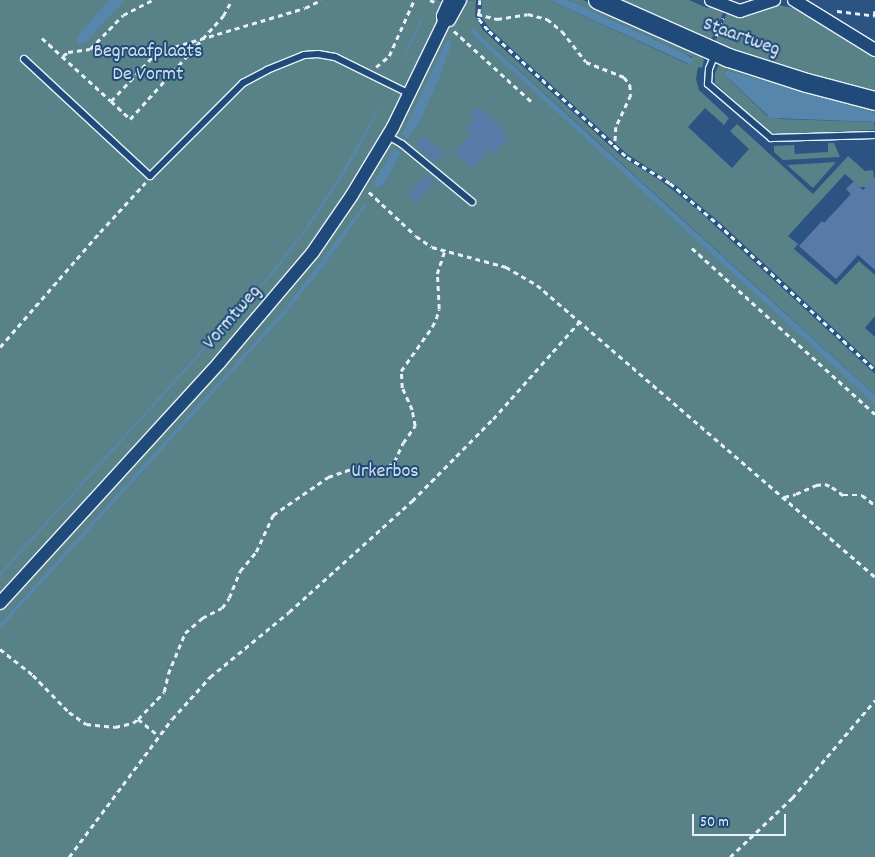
<!DOCTYPE html>
<style>
body{margin:0}
#map{position:relative;width:875px;height:857px;overflow:hidden;background:#2b5483;font-family:Dekko,sans-serif}
div>[style]{position:absolute}
[style*='--x']{left:calc(var(--x)*1px);top:calc(var(--y)*1px);width:calc(var(--w)*1px);rotate:calc(var(--a)*1deg)}
.green>*{inset:0;background:#588188}
.water>*{inset:0;background:#5786ac}
.building>*{inset:0;background:#597aa7}
.path>*{height:2.5px;margin-top:-1.25px;transform-origin:0;background:repeating-linear-gradient(90deg,#e8f1f8 0 5px,transparent 0 9px)}
.roads{filter:drop-shadow(1px 0 #e8f1f8) drop-shadow(-1px 0 #e8f1f8) drop-shadow(0 1px #e8f1f8) drop-shadow(0 -1px #e8f1f8)}
.service>*{height:6px;margin:-3px;padding:0 3px;transform-origin:3px;border-radius:3px;background:#1f4a7a}
.minor>*{height:12px;margin:-6px;padding:0 6px;transform-origin:6px;border-radius:6px;background:#1f4a7a}
.secondary>*{height:18px;margin:-9px;padding:0 9px;transform-origin:9px;border-radius:9px;background:#1f4a7a}
span{translate:-50% -50%;white-space:nowrap;text-align:center;line-height:1.15;-webkit-text-stroke:4px #1f4a7a;paint-order:stroke}
.street-label{font-size:20px;color:#e8f1f8}
.park-label{font-size:20px;color:#d2e0e7}
.scale{position:absolute;left:692px;top:814px;width:94px;height:22px;box-sizing:border-box;border:2px solid #e8f1f8;border-top:0;padding-left:6px;font-size:15px;line-height:18px;white-space:nowrap;color:#e8f1f8;-webkit-text-stroke:4px #1f4a7a;paint-order:stroke}
</style>
<div id="map">
<div class="green">
<i style="clip-path:polygon(0 0,439px 0,442px 2px,476px 0,475px 16px,483px 30px,621px 156px,661px 181px,698px 210px,875px 374px,875px 395px,473px 28px,875px 397px,875px 857px,0 857px)"></i>
<i style="clip-path:polygon(482px 0,549px 0,688px 64px,692px 62px,692px 57px,686px 54px,568px 0,583px 0,698px 52px,704px 60px,702px 68px,698px 67px,696px 79px,699px 90px,729px 118px,724px 125px,705px 108px,688px 127px,732px 168px,749px 149px,730px 131px,737px 124px,813px 194px,848px 156px,865px 171px,873px 170px,874px 179px,869px 187px,860px 187px,845px 174px,788px 236px,798px 244px,794px 249px,836px 285px,859px 261px,875px 275px,875px 316px,865px 328px,875px 337px,875px 367px,726px 228px,677px 186px,627px 154px,490px 29px,481px 17px)"></i>
<i style="clip-path:polygon(613px 0,689px 0,707px 8px,712px 6px,724px 11px,711px 40px)"></i>
<i style="clip-path:polygon(778px 5px,799px 9px,875px 56px,875px 96px,755px 61px,752px 55px,715px 42px,727px 13px,742px 17px)"></i>
<i style="clip-path:polygon(726px 63px,875px 106px,875px 113px,848px 107px,726px 70px,724px 74px,767px 116px,781px 119px,874px 122px,875px 130px,777px 134px,769px 132px,715px 83px,715px 73px,719px 65px)"></i>
<i style="clip-path:polygon(828px 143px,834px 143px,840px 157px,783px 160px,774px 152px,774px 146px,794px 145px,795px 154px,828px 152px)"></i>
<i style="clip-path:polygon(836px 162px,813px 188px,787px 165px)"></i>
</div>
<div class="water">
<i style="clip-path:polygon(109px 0,125px 0,85px 43px,78px 44px,77px 37px)"></i>
<i style="clip-path:polygon(549px 0,568px 0,575px 3px,686px 54px,693px 59px,692px 63px,689px 64px)"></i>
<i style="clip-path:polygon(424px 15px,414px 39px,395px 76px,420px 20px)"></i>
<i style="clip-path:polygon(472px 28px,875px 395px,875px 404px,477px 39px,470px 31px)"></i>
<i style="clip-path:polygon(447px 40px,452px 43px,439px 78px,418px 125px,407px 140px,402px 134px)"></i>
<i style="clip-path:polygon(726px 70px,875px 113px,875px 122px,770px 118px,724px 74px)"></i>
<i style="clip-path:polygon(388px 93px,355px 156px,317px 216px,274px 273px,0 576px,0 573px,265px 280px,305px 229px,336px 182px)"></i>
<i style="clip-path:polygon(393px 149px,400px 152px,400px 155px,383px 185px,378px 188px,374px 185px,375px 181px)"></i>
<i style="clip-path:polygon(364px 204px,367px 205px,322px 268px,285px 314px,0 629px,0 624px,288px 305px)"></i>
</div>
<div class="building">
<i style="clip-path:polygon(478px 106px,505px 131px,502px 134px,508px 139px,494px 154px,490px 150px,472px 169px,454px 153px,472px 133px,466px 128px,475px 119px,470px 114px)"></i>
<i style="clip-path:polygon(424px 136px,444px 153px,435px 163px,416px 146px)"></i>
<i style="clip-path:polygon(427px 174px,435px 181px,416px 202px,408px 195px)"></i>
<i style="clip-path:polygon(875px 177px,875px 270px,858px 255px,836px 279px,799px 246px,822px 221px,824px 223px,851px 194px,846px 189px,854px 181px,863px 190px)"></i>
</div>
<div class="path">
<i style="--x:430;--y:0;--w:8;--a:23"></i>
<i style="--x:480;--y:0;--w:19;--a:93"></i>
<i style="--x:479;--y:19;--w:16;--a:50"></i>
<i style="--x:489;--y:31;--w:187;--a:42.4"></i>
<i style="--x:627;--y:157;--w:50;--a:31.2"></i>
<i style="--x:670;--y:183;--w:63;--a:40.5"></i>
<i style="--x:718;--y:224;--w:214;--a:42.9"></i>
<i style="--x:837;--y:11;--w:38;--a:7"></i>
<i style="--x:477;--y:14;--w:21;--a:14"></i>
<i style="--x:497;--y:19;--w:31;--a:-9"></i>
<i style="--x:528;--y:14;--w:20;--a:15"></i>
<i style="--x:547;--y:19;--w:19;--a:39"></i>
<i style="--x:562;--y:31;--w:39;--a:52"></i>
<i style="--x:586;--y:62;--w:41;--a:21.5"></i>
<i style="--x:624;--y:77;--w:10;--a:53"></i>
<i style="--x:630;--y:85;--w:10;--a:84"></i>
<i style="--x:631;--y:95;--w:35;--a:115"></i>
<i style="--x:616;--y:127;--w:20;--a:93"></i>
<i style="--x:874;--y:16;--w:7;--a:-82"></i>
<i style="--x:454;--y:31;--w:105;--a:42.3"></i>
<i style="--x:716;--y:36;--w:19;--a:-69"></i>
<i style="--x:42;--y:38;--w:93;--a:42.4"></i>
<i style="--x:111;--y:101;--w:67;--a:-46.8"></i>
<i style="--x:157;--y:52;--w:154;--a:-16.6"></i>
<i style="--x:305;--y:8;--w:18;--a:-27"></i>
<i style="--x:63;--y:56;--w:6;--a:-39"></i>
<i style="--x:68;--y:52;--w:22;--a:-8"></i>
<i style="--x:90;--y:49;--w:47;--a:-45.9"></i>
<i style="--x:123;--y:15;--w:34;--a:-27"></i>
<i style="--x:376;--y:67;--w:17;--a:-40"></i>
<i style="--x:389;--y:56;--w:61;--a:-65.9"></i>
<i style="--x:111;--y:101;--w:26;--a:43"></i>
<i style="--x:130;--y:119;--w:139;--a:-47.9"></i>
<i style="--x:223;--y:16;--w:18;--a:-61"></i>
<i style="--x:369;--y:192;--w:64;--a:43.1"></i>
<i style="--x:416;--y:236;--w:19;--a:35"></i>
<i style="--x:432;--y:247;--w:77;--a:15.1"></i>
<i style="--x:506;--y:267;--w:36;--a:30"></i>
<i style="--x:537;--y:285;--w:447;--a:40.8"></i>
<i style="--x:692;--y:248;--w:247;--a:42.2"></i>
<i style="--x:0;--y:347;--w:152;--a:-49"></i>
<i style="--x:100;--y:232;--w:67;--a:-47.4"></i>
<i style="--x:784;--y:497;--w:12;--a:-14"></i>
<i style="--x:796;--y:494;--w:22;--a:-24"></i>
<i style="--x:816;--y:485;--w:9;--a:-6"></i>
<i style="--x:825;--y:484;--w:8;--a:23"></i>
<i style="--x:832;--y:487;--w:14;--a:36"></i>
<i style="--x:843;--y:495;--w:19;--a:0"></i>
<i style="--x:862;--y:495;--w:16;--a:38"></i>
<i style="--x:0;--y:649;--w:42;--a:38.2"></i>
<i style="--x:33;--y:675;--w:52;--a:45.8"></i>
<i style="--x:69;--y:712;--w:21;--a:35"></i>
<i style="--x:86;--y:724;--w:29;--a:6"></i>
<i style="--x:115;--y:727;--w:18;--a:-13"></i>
<i style="--x:133;--y:723;--w:6;--a:-39"></i>
<i style="--x:138;--y:719;--w:37;--a:-46"></i>
<i style="--x:164;--y:692;--w:18;--a:-77"></i>
<i style="--x:168;--y:674;--w:44;--a:-67.5"></i>
<i style="--x:185;--y:633;--w:23;--a:-41"></i>
<i style="--x:202;--y:618;--w:22;--a:-27"></i>
<i style="--x:222;--y:608;--w:12;--a:-55"></i>
<i style="--x:229;--y:598;--w:29;--a:-68"></i>
<i style="--x:240;--y:571;--w:25;--a:-50"></i>
<i style="--x:256;--y:552;--w:41;--a:-65.3"></i>
<i style="--x:273;--y:515;--w:67;--a:-34.6"></i>
<i style="--x:328;--y:477;--w:31;--a:-19"></i>
<i style="--x:357;--y:467;--w:31;--a:0"></i>
<i style="--x:388;--y:467;--w:8;--a:-40"></i>
<i style="--x:394;--y:462;--w:21;--a:-65"></i>
<i style="--x:403;--y:443;--w:21;--a:-55"></i>
<i style="--x:415;--y:426;--w:16;--a:-101"></i>
<i style="--x:412;--y:410;--w:24;--a:-114"></i>
<i style="--x:402;--y:388;--w:17;--a:-93"></i>
<i style="--x:401;--y:371;--w:54;--a:-54.8"></i>
<i style="--x:432;--y:327;--w:9;--a:-63"></i>
<i style="--x:436;--y:319;--w:10;--a:-73"></i>
<i style="--x:439;--y:309;--w:35;--a:-93"></i>
<i style="--x:437;--y:274;--w:23;--a:-72"></i>
<i style="--x:138;--y:719;--w:27;--a:39"></i>
<i style="--x:69;--y:857;--w:172;--a:-53.3"></i>
<i style="--x:172;--y:719;--w:57;--a:-47.9"></i>
<i style="--x:210;--y:677;--w:102;--a:-39.4"></i>
<i style="--x:289;--y:612;--w:166;--a:-42.1"></i>
<i style="--x:412;--y:501;--w:115;--a:-45.4"></i>
<i style="--x:493;--y:419;--w:131;--a:-48.4"></i>
<i style="--x:730;--y:857;--w:86;--a:-43.6"></i>
<i style="--x:792;--y:798;--w:128;--a:-49.7"></i>
</div>
<div class="roads">
<div class="service">
<i style="--x:715;--y:54;--w:16;--a:112"></i>
<i style="--x:709;--y:69;--w:15;--a:94"></i>
<i style="--x:708;--y:84;--w:83;--a:40.6"></i>
<i style="--x:771;--y:138;--w:104;--a:-1.7"></i>
<i style="--x:24;--y:59;--w:172;--a:42.9"></i>
<i style="--x:150;--y:176;--w:132;--a:-45"></i>
<i style="--x:243;--y:83;--w:27;--a:-28"></i>
<i style="--x:267;--y:70;--w:40;--a:-22"></i>
<i style="--x:304;--y:55;--w:14;--a:-4"></i>
<i style="--x:318;--y:54;--w:17;--a:10"></i>
<i style="--x:335;--y:57;--w:81;--a:26.3"></i>
<i style="--x:388;--y:136;--w:16;--a:30"></i>
<i style="--x:402;--y:144;--w:91;--a:39.6"></i>
</div>
<div class="minor">
<i style="--x:711;--y:0;--w:31;--a:21"></i>
<i style="--x:740;--y:11;--w:36;--a:-18"></i>
<i style="--x:794;--y:0;--w:95;--a:31.7"></i>
<i style="--x:449;--y:20;--w:23;--a:-61"></i>
<i style="--x:0;--y:603;--w:325;--a:-47.6"></i>
<i style="--x:219;--y:363;--w:145;--a:-49.7"></i>
<i style="--x:313;--y:252;--w:69;--a:-55.6"></i>
<i style="--x:352;--y:195;--w:79;--a:-58.9"></i>
<i style="--x:393;--y:127;--w:117;--a:-64.1"></i>
<i style="--x:444;--y:22;--w:6;--a:-99"></i>
<i style="--x:443;--y:16;--w:17;--a:-66"></i>
</div>
<div class="secondary">
<i style="--x:598;--y:0;--w:143;--a:23.9"></i>
<i style="--x:729;--y:58;--w:82;--a:17.8"></i>
<i style="--x:807;--y:83;--w:70;--a:14.8"></i>
</div>
</div>
<div class="street-label">
<span style="left:741px;top:38px;rotate:20deg">Staartweg</span>
<span style="left:233px;top:318px;rotate:-49deg">Vormtweg</span>
</div>
<div class="park-label">
<span style="left:148px;top:64px">Begraafplaats<br>De Vormt</span>
<span style="left:385px;top:472px">Urkerbos</span>
</div>
<div class="scale">50 m</div>
</div>
